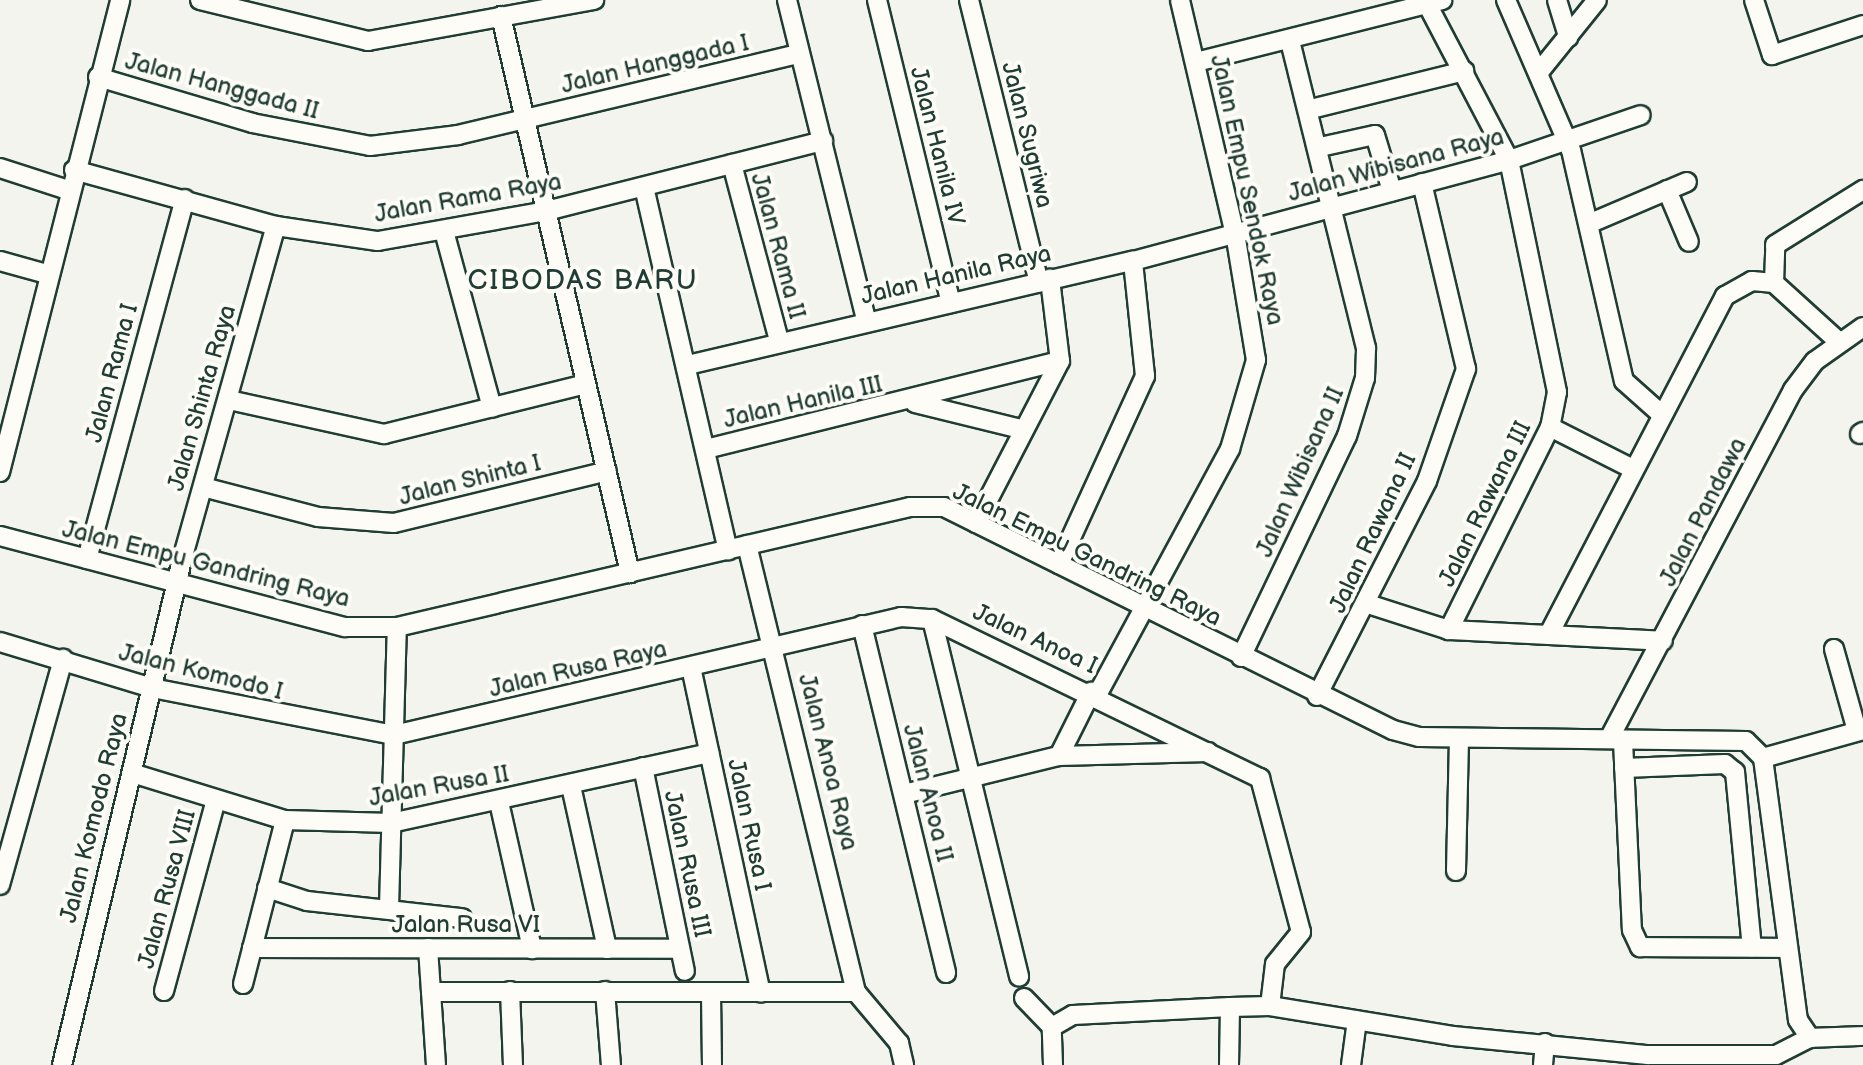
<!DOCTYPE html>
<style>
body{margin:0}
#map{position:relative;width:1863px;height:1065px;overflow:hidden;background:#f4f4ef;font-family:"Balsamiq Sans",sans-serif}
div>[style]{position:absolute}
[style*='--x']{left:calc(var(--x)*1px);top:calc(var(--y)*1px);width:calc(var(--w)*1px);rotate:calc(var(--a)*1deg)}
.roads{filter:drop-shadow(2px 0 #1f3d34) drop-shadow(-2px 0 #1f3d34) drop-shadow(0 2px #1f3d34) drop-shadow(0 -2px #1f3d34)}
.minor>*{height:18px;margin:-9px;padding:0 9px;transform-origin:9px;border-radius:9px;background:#fdfcf7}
span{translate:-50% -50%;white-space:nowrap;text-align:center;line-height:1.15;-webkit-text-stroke:8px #fdfcf7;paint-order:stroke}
.street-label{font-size:24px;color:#1f3d34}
.quarter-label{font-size:28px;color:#1f3d34;letter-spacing:2px}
</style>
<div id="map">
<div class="roads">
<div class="minor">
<i style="--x:200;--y:0;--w:173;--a:13.7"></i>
<i style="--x:368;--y:41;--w:230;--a:-10.3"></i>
<i style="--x:787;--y:0;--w:330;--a:76.1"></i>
<i style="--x:877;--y:0;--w:312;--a:76.3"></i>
<i style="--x:969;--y:0;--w:291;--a:76.1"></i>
<i style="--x:1425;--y:0;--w:181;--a:62.3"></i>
<i style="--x:1509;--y:160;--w:237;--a:78.3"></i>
<i style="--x:1557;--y:392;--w:36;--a:101"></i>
<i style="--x:1550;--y:427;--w:227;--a:116.5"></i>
<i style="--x:1506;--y:0;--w:163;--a:66.6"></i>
<i style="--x:1571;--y:150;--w:237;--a:77.1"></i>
<i style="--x:1624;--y:381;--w:50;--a:41.7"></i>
<i style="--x:1557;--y:0;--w:39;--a:73"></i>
<i style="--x:1754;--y:0;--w:58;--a:71.9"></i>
<i style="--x:1772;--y:55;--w:96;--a:-18.2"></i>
<i style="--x:501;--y:16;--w:572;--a:76.96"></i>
<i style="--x:1196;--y:62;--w:254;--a:-14.1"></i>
<i style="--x:1539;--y:72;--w:92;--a:-51.1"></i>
<i style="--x:98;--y:77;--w:161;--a:16.6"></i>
<i style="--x:252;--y:123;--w:120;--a:11"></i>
<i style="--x:370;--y:146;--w:89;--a:-7.1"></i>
<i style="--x:458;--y:135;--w:350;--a:-13.4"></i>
<i style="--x:1311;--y:109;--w:158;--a:-13.9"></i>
<i style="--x:1320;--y:147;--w:56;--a:-12.3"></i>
<i style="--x:1375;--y:135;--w:59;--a:73.1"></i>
<i style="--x:732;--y:164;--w:183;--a:75.1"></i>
<i style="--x:0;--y:168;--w:71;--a:17.9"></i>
<i style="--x:74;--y:170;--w:210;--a:15.5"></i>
<i style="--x:276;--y:226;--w:103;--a:8.4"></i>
<i style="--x:378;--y:241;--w:171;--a:-10.1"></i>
<i style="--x:546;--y:211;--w:286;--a:-14.2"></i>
<i style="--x:644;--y:187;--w:373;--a:77"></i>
<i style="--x:1667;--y:190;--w:56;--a:67.1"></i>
<i style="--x:1593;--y:222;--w:102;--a:-23.1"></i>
<i style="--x:444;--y:231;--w:183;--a:74.8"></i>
<i style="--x:0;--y:261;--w:49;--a:15.5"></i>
<i style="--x:1774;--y:283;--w:38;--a:-88"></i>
<i style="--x:1775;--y:245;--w:104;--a:-32"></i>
<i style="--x:688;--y:365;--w:457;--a:-13.2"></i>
<i style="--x:1133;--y:261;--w:389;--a:-15"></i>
<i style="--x:1509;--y:160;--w:139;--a:-18.8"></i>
<i style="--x:229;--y:400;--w:159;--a:12.4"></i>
<i style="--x:384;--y:434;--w:208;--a:-13.9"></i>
<i style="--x:915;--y:403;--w:109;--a:13.8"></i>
<i style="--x:1550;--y:427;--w:93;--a:26.8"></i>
<i style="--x:1860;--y:434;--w:4;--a:-34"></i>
<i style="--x:706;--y:449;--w:365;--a:-14"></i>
<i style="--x:0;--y:472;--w:487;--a:-75.7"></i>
<i style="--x:203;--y:487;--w:119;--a:14.6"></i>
<i style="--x:318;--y:517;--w:76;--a:4.5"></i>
<i style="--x:394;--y:523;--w:219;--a:-13.7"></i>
<i style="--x:976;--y:523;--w:182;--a:-62.6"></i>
<i style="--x:1060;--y:361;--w:83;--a:-97"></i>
<i style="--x:0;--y:536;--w:357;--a:14.8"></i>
<i style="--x:345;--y:627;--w:52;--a:0"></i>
<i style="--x:397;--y:627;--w:527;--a:-13.17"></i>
<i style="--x:910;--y:507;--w:34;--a:0"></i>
<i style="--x:944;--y:507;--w:501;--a:26.41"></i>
<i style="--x:1393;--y:730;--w:27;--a:15"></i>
<i style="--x:1419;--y:737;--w:327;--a:0.7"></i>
<i style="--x:1746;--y:741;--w:24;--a:45"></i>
<i style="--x:1763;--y:758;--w:264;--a:82.4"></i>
<i style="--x:1798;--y:1020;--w:22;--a:56"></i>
<i style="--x:1810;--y:1038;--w:53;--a:-2.2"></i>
<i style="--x:747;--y:545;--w:460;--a:76.3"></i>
<i style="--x:856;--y:992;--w:67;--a:49.9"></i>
<i style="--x:899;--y:1043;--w:23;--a:77"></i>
<i style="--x:87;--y:559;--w:373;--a:-74.8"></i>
<i style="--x:1059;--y:564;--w:207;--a:-65.4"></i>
<i style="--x:1145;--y:376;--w:116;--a:-96"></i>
<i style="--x:1368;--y:604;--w:85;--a:17.8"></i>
<i style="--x:1449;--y:630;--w:214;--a:2.9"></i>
<i style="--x:932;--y:619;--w:368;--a:76.3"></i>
<i style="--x:862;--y:625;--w:358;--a:76.4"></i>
<i style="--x:1550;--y:632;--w:379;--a:-62.5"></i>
<i style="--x:1725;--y:296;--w:31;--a:-29"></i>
<i style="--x:1752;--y:281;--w:22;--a:5"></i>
<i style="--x:1774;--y:283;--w:86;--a:42.2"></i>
<i style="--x:0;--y:642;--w:159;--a:16.8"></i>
<i style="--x:152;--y:688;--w:247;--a:11"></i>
<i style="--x:394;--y:735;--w:521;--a:-13.1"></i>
<i style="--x:901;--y:617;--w:31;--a:4"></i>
<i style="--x:932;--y:619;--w:365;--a:25.9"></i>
<i style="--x:1260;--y:778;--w:159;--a:75.1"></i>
<i style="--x:1301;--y:932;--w:41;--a:129.1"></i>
<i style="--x:1275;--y:964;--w:42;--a:96.8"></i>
<i style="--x:1834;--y:649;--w:85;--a:74.3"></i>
<i style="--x:1241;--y:657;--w:245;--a:-64.4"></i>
<i style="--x:1347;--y:436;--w:61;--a:-72.8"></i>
<i style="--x:1365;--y:378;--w:30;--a:-88"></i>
<i style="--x:1366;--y:348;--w:316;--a:-103.9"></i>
<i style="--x:691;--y:667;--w:333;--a:77.9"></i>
<i style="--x:1097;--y:695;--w:280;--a:-61.6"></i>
<i style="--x:1230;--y:449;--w:93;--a:-73.7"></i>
<i style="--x:1256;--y:360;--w:123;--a:-99.4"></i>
<i style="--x:1236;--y:239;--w:245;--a:-103.2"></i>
<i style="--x:1317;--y:696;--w:242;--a:-62.9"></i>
<i style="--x:1427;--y:481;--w:119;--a:-70.8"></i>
<i style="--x:1466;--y:369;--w:191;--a:-103.3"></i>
<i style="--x:1609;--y:739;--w:395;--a:-62.2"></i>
<i style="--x:1793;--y:390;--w:36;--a:-53"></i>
<i style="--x:1815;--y:361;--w:59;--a:-35.3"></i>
<i style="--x:1623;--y:741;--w:189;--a:87.3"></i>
<i style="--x:1632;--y:930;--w:19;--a:65"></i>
<i style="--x:1640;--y:947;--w:147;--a:0.4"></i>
<i style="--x:1059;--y:756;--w:72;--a:-63.4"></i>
<i style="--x:1763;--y:758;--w:104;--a:-15.6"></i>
<i style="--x:643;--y:767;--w:208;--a:78.4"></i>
<i style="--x:1624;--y:768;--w:101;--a:-2.3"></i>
<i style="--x:1725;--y:764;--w:13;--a:39"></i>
<i style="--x:1735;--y:772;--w:176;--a:84.5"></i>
<i style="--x:132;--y:773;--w:160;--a:17.1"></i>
<i style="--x:285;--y:820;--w:106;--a:1.6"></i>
<i style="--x:391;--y:823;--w:326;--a:-12.4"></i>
<i style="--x:571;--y:786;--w:167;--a:77.5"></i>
<i style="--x:904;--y:794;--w:160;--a:-13.8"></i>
<i style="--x:1059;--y:756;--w:149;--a:-1.5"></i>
<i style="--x:499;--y:802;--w:151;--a:77.3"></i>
<i style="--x:1456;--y:871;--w:133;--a:-88.7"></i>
<i style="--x:0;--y:885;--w:235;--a:-74.4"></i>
<i style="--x:267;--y:888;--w:42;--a:18"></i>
<i style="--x:307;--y:901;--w:156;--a:6.3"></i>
<i style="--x:389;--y:908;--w:281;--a:-88.4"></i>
<i style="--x:252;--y:948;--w:428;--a:0.1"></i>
<i style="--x:428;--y:948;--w:117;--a:86.1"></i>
<i style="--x:243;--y:984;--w:169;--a:-75.6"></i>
<i style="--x:164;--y:991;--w:198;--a:-74.8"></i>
<i style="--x:510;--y:991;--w:74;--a:87.7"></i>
<i style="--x:605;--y:991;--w:74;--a:85.4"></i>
<i style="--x:431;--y:992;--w:425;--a:0"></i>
<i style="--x:711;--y:994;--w:71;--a:89.2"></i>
<i style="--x:1024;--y:998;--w:40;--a:46"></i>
<i style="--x:62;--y:1065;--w:523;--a:-76.63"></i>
<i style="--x:183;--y:556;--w:343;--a:-74.3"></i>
<i style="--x:1053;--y:1065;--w:38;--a:-92"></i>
<i style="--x:1052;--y:1027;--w:24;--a:-30"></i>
<i style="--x:1073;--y:1015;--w:157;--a:-2.9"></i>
<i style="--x:1230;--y:1007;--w:40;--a:-1.4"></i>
<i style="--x:1270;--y:1006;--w:185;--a:9.3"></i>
<i style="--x:1453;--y:1036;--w:196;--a:5.6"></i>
<i style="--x:1648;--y:1055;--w:128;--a:0"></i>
<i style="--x:1776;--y:1055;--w:38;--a:-27"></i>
<i style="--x:1229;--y:1065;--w:58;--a:-89"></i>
<i style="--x:1351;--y:1065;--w:45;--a:-82.4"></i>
<i style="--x:1543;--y:1065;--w:22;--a:-85"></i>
</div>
</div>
<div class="street-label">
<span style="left:655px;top:64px;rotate:-13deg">Jalan Hanggada I</span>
<span style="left:222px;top:86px;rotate:15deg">Jalan Hanggada II</span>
<span style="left:1027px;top:135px;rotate:76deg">Jalan Sugriwa</span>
<span style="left:937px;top:146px;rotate:76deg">Jalan Hanila IV</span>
<span style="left:1396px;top:165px;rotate:-15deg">Jalan Wibisana Raya</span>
<span style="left:1247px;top:190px;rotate:78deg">Jalan Empu Sendok Raya</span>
<span style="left:468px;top:198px;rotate:-10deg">Jalan Rama Raya</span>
<span style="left:778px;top:246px;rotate:75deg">Jalan Rama II</span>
<span style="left:956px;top:275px;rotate:-13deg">Jalan Hanila Raya</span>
<span style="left:112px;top:373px;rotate:-75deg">Jalan Rama I</span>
<span style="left:202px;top:398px;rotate:-74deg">Jalan Shinta Raya</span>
<span style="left:803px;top:402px;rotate:-13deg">Jalan Hanila III</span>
<span style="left:1300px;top:472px;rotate:-66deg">Jalan Wibisana II</span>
<span style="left:470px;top:480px;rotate:-14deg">Jalan Shinta I</span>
<span style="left:1485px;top:504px;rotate:-64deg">Jalan Rawana III</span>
<span style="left:1703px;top:512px;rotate:-63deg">Jalan Pandawa</span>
<span style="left:1373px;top:533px;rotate:-65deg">Jalan Rawana II</span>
<span style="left:1087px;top:555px;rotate:26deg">Jalan Empu Gandring Raya</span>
<span style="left:206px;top:564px;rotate:14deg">Jalan Empu Gandring Raya</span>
<span style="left:1035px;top:639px;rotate:25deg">Jalan Anoa I</span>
<span style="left:578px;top:669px;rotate:-13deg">Jalan Rusa Raya</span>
<span style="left:201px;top:672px;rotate:14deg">Jalan Komodo I</span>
<span style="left:828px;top:762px;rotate:76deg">Jalan Anoa Raya</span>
<span style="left:439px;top:786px;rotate:-10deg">Jalan Rusa II</span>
<span style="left:928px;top:793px;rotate:76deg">Jalan Anoa II</span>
<span style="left:94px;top:818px;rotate:-76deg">Jalan Komodo Raya</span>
<span style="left:749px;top:825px;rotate:78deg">Jalan Rusa I</span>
<span style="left:687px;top:864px;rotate:78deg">Jalan Rusa III</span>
<span style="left:167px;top:889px;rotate:-75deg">Jalan Rusa VIII</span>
<span style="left:466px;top:925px">Jalan Rusa VI</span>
</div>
<div class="quarter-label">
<span style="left:583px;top:281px">CIBODAS BARU</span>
</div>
</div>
